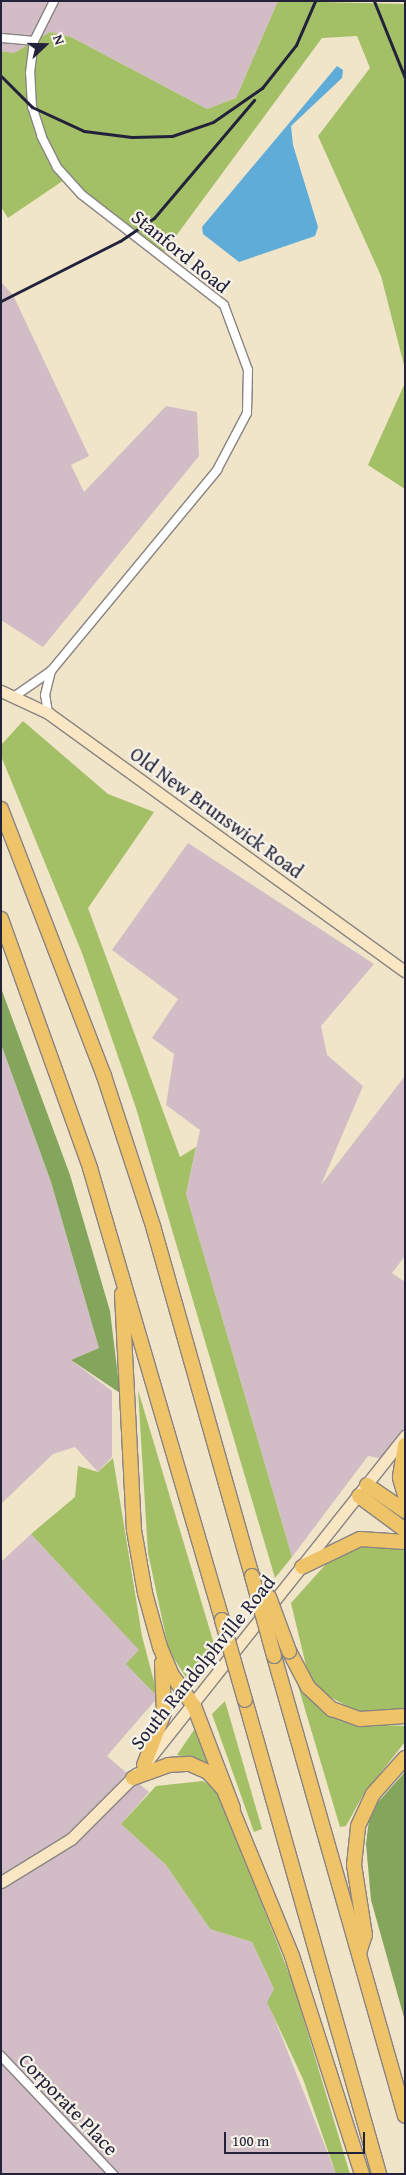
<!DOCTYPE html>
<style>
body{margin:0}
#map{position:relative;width:406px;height:2175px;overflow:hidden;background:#f0e4c9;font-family:"Gentium Book Plus",serif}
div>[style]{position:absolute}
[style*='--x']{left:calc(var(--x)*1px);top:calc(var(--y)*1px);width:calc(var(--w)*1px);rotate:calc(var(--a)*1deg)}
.industrial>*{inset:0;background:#d2bdc7}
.green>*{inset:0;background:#a4c067}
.forest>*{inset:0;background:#83a65c}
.water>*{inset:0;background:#5facd8}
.roads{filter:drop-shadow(1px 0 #898382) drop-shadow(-1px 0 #898382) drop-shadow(0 1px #898382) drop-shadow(0 -1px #898382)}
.street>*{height:8px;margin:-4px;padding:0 4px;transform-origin:4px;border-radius:4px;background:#fff}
.secondary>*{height:11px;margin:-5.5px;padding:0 5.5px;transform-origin:5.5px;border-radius:5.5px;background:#f9e7c3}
.highway>*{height:14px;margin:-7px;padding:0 7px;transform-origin:7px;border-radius:7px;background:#efc469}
.rail>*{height:3px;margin:-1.5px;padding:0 1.5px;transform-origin:1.5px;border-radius:1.5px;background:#22223b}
.bridges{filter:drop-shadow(1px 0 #898382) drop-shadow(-1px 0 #898382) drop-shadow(0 1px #898382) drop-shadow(0 -1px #898382)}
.highway-bridge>*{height:14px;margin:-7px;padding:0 7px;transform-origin:7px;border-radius:7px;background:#efc469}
span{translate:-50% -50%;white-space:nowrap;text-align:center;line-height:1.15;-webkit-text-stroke:4.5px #f7f3e8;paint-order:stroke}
.street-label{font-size:20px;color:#22223b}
.frame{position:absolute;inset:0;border:2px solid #22223b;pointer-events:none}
.north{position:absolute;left:20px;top:20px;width:50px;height:50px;-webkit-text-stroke:4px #f7f3e8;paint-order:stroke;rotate:69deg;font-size:14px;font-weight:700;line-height:20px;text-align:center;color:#22223b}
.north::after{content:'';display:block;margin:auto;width:18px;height:22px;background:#22223b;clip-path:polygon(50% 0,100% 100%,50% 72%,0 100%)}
.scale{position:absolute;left:224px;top:2132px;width:141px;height:22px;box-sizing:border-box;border:2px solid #22223b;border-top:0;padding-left:6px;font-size:15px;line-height:18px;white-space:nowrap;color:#22223b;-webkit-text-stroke:4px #f7f3e8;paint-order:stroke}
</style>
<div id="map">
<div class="industrial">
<i style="clip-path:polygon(1px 1px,278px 1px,236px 98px,207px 109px,71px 37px,50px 32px,14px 53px,1px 51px)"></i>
<i style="clip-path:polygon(1px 282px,13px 295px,89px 456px,71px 465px,84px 492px,166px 406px,197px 412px,199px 456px,43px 647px,1px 620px)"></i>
<i style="clip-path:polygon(188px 843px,374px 964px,321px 1026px,327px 1055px,363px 1086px,321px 1185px,405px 1076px,405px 1256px,392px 1273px,405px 1282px,405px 1463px,368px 1456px,292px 1557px,186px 1194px,200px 1130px,166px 1105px,174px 1054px,152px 1038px,178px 999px,112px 950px)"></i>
<i style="clip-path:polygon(1px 1044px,51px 1182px,99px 1348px,71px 1360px,112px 1391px,112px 1457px,98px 1472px,75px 1447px,53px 1454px,1px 1504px)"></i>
<i style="clip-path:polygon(31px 1534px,140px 1650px,158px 1697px,107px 1756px,149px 1792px,121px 1824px,166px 1865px,210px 1929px,252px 1942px,274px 1989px,268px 2002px,336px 2174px,1px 2174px,1px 1562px)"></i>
</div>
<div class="green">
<i style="clip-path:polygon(278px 1px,405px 4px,405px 369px,381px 276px,318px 136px,370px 68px,357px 36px,322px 38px,162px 255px,67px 178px,8px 218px,1px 207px,1px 51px,14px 53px,50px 32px,71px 37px,207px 109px,236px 98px)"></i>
<i style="clip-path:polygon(405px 383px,405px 489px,368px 465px)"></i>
<i style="clip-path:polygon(23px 721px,108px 794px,154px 812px,88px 908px,180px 1157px,196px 1147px,186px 1194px,292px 1557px,275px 1578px,136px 1108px,82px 953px,1px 756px,1px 745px)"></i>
<i style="clip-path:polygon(138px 1390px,217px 1654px,189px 1682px,169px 1651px,148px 1553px)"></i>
<i style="clip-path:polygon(113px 1458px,142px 1636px,158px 1697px,126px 1664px,139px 1650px,31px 1534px,75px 1497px,78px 1466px,98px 1472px)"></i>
<i style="clip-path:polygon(392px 1545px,405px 1549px,405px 1710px,382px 1715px,358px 1712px,321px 1692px,308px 1674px,291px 1603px,335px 1554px,352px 1546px)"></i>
<i style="clip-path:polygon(296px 1679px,363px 1724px,405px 1726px,405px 1742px,363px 1795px,346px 1826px,340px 1827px)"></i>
<i style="clip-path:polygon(225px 1701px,262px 1829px,254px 1832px,212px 1714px)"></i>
<i style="clip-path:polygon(194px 1730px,196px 1730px,217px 1771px,195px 1759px,177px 1755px)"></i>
<i style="clip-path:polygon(203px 1781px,218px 1791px,293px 1984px,350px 2174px,336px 2174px,303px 2079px,267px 2002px,274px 1989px,252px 1942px,210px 1929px,166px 1865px,121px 1824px,156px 1786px)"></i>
</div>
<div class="forest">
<i style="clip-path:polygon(1px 988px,70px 1175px,110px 1311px,120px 1393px,71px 1360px,99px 1348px,51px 1182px,1px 1044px)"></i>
<i style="clip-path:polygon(405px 1772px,405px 2021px,371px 1900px,366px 1844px,370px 1811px)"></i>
</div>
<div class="water">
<i style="clip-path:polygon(337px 66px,343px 70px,342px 78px,291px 126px,293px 145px,318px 227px,315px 236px,239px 262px,203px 234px,202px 227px)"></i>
</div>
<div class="roads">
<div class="street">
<i style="--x:1;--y:38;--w:33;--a:5"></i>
<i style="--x:15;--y:696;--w:44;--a:-34.8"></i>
<i style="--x:51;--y:671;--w:261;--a:-50.4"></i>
<i style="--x:217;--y:470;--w:64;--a:-62.2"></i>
<i style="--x:247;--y:413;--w:43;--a:-88.7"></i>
<i style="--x:248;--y:370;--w:69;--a:-110.3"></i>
<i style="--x:224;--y:305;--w:181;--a:-142.2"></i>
<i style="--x:81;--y:194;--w:36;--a:-132"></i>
<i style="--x:57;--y:167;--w:34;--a:-117"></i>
<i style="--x:42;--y:137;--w:32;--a:-108"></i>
<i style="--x:32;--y:107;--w:34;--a:-93"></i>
<i style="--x:30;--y:73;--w:32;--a:-83"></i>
<i style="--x:34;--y:41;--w:45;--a:-63.4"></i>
<i style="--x:48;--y:713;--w:18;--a:-99"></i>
<i style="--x:45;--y:695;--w:25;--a:-76"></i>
<i style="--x:1;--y:2056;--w:163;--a:46.5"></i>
</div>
<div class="secondary">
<i style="--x:1;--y:691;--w:52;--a:25.1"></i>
<i style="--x:48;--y:713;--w:440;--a:35.9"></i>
<i style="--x:148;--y:1760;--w:414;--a:-51.6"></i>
<i style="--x:1;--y:1882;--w:82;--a:-31.6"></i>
<i style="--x:71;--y:1839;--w:93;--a:-45"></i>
</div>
<div class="highway">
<i style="--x:1;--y:809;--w:286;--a:68.9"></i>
<i style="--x:104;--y:1076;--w:158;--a:71.9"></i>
<i style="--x:153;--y:1226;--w:364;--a:74.2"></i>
<i style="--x:252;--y:1576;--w:27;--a:51"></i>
<i style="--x:1;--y:919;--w:264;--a:70.3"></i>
<i style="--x:90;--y:1168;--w:471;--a:73.7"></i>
<i style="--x:122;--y:1294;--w:236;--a:87.1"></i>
<i style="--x:134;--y:1530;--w:64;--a:80.1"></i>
<i style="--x:145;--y:1593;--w:56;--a:74.5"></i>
<i style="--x:160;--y:1647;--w:30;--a:67"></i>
<i style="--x:172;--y:1675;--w:38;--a:55"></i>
<i style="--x:194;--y:1706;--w:109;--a:69.1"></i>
<i style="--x:405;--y:1445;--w:33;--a:99"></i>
<i style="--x:400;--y:1478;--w:19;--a:74"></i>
<i style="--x:367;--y:1485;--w:46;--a:34.4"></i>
<i style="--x:359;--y:1496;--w:57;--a:36.5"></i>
<i style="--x:302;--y:1567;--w:64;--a:-25.8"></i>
<i style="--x:360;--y:1539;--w:45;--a:3.8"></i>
<i style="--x:289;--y:1651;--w:41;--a:62.2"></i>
<i style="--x:308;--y:1687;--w:33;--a:43"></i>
<i style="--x:332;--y:1709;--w:30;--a:20"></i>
<i style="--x:360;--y:1719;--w:45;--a:-3.8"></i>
<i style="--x:274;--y:1656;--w:478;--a:74.1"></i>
<i style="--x:245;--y:1700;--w:493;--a:74.2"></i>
<i style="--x:144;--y:1765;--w:56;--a:-69"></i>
<i style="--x:164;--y:1713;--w:50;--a:-92.3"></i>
<i style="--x:133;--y:1778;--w:37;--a:-20"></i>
<i style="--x:168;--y:1765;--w:22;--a:-3"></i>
<i style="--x:190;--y:1764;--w:20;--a:24"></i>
<i style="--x:208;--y:1772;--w:24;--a:48"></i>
<i style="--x:224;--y:1790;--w:179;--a:67.7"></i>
<i style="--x:292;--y:1956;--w:229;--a:72.2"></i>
<i style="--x:359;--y:1953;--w:19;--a:-72"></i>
<i style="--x:365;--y:1935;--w:71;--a:-98.9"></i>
<i style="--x:354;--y:1865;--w:39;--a:-84"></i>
<i style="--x:358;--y:1826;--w:35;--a:-65"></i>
<i style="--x:373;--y:1794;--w:48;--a:-48.4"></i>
</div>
</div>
<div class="rail">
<i style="--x:374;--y:1;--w:83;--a:68.1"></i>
<i style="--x:1;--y:76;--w:44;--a:45"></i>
<i style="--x:32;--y:107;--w:57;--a:24.8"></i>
<i style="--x:84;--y:131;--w:48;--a:7.1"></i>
<i style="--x:132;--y:137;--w:40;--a:-1.4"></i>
<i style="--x:172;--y:136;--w:43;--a:-18.9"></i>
<i style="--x:213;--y:122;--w:60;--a:-34.8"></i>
<i style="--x:262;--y:88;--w:55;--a:-51.7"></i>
<i style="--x:296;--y:45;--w:48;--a:-66.6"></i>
<i style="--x:1;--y:301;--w:133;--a:-26.8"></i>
<i style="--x:120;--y:241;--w:41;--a:-34.1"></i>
<i style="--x:154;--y:218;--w:155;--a:-49.7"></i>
</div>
<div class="bridges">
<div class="highway-bridge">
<i style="--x:252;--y:1576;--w:83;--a:74.6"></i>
<i style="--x:269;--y:1597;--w:58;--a:69.7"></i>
<i style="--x:222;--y:1620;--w:83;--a:74"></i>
</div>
</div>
<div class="street-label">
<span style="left:181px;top:251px;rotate:39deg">Stanford Road</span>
<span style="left:217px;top:812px;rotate:36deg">Old New Brunswick Road</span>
<span style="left:202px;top:1662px;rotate:-51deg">South Randolphville Road</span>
<span style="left:69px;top:2104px;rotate:46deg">Corporate Place</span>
</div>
<div class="frame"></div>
<div class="north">N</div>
<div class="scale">100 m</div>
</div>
